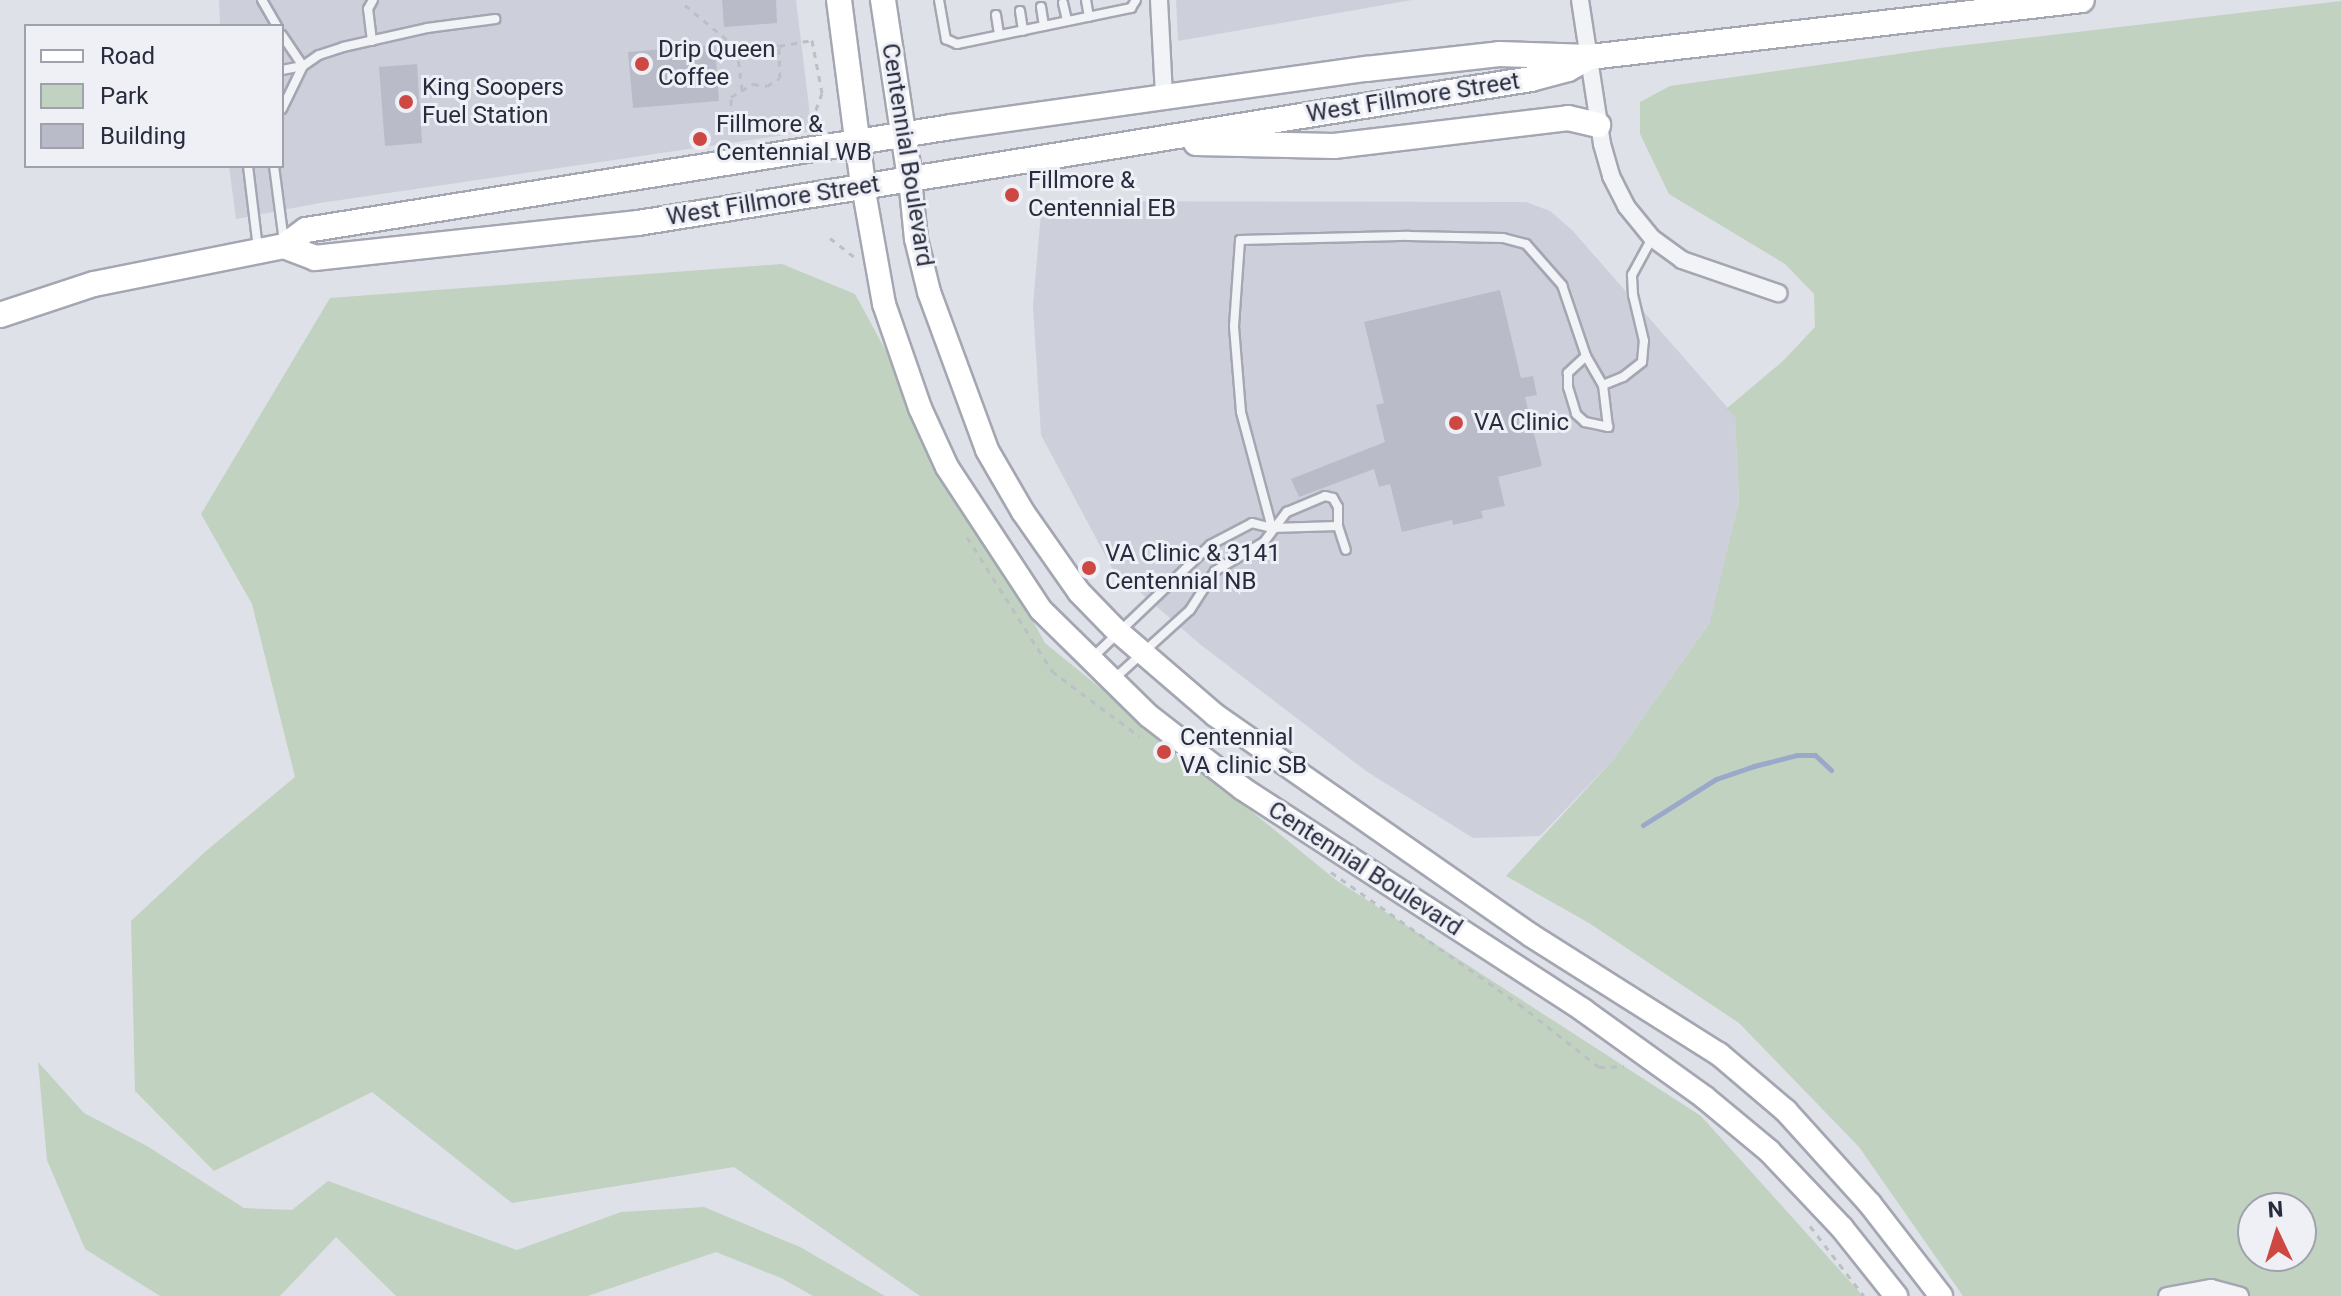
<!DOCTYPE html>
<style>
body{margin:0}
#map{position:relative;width:2341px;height:1296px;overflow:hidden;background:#dfe1e8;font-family:Roboto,sans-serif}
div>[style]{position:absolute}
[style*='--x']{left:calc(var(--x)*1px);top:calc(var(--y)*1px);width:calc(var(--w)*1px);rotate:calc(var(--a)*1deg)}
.built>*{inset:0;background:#cdd0da}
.green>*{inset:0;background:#c1d2c0}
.stream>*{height:5px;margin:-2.5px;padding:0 2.5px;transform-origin:2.5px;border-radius:2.5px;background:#9aa8c9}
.building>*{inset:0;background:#b9bcc8}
.path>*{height:3px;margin-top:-1.5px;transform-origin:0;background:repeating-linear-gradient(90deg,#bdbfc7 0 6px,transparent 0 12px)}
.roads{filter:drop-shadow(2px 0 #a4a7b2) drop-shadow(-2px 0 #a4a7b2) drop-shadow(0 2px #a4a7b2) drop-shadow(0 -2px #a4a7b2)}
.lane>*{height:8px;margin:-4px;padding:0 4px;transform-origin:4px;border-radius:4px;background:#f2f3f7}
.street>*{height:16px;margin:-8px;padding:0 8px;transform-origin:8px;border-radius:8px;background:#f2f3f7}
.secondary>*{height:22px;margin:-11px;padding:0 11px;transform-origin:11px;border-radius:11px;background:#fff}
.primary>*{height:24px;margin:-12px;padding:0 12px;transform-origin:12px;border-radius:12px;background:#fff}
.dots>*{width:22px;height:22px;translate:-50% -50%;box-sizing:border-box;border:4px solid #eff0f6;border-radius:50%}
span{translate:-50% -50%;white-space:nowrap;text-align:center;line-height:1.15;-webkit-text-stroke:6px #eff0f6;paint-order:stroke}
.poi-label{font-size:24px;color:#282c3f}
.left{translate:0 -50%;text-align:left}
.street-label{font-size:24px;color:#282c3f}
.legend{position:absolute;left:24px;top:24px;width:260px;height:144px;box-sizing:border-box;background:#eff0f6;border:2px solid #9fa2ad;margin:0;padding:10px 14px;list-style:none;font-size:24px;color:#282c3f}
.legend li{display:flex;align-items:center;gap:16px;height:40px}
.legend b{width:40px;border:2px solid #9fa2ad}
.north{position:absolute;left:2237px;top:1192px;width:80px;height:80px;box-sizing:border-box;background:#eff0f6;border:2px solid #9fa2ad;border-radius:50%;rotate:356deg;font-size:22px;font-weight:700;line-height:32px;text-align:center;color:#282c3f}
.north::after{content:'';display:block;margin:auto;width:28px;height:36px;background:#ce4843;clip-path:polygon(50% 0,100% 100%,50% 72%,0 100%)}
</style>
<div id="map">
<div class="built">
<i style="clip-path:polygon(219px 0,796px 0,812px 131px,320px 203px,236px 219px,229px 166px,282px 166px,282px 26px,220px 26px)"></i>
<i style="clip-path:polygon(1176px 0,1412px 0,1178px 41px)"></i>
<i style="clip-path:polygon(1042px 201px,1526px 202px,1550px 211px,1572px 230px,1735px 416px,1739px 502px,1712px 619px,1614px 759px,1540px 836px,1473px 838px,1366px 771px,1201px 645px,1112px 568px,1041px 435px,1033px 306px)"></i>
</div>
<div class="green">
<i style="clip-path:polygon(evenodd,2341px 1px,2341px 1296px,1963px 1296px,1859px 1147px,1739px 1023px,1589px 923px,1506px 876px,1614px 759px,1710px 622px,1739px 502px,1735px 416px,1726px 409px,1783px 361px,1815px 327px,1814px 294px,1785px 264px,1669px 194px,1640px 134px,1640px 102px,1670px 86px,1940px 48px,2341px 1px,2253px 1208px,2301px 1208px,2301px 1256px,2253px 1256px,2253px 1208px)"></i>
<i style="clip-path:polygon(782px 264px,855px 294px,1045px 643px,1336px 880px,1701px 1116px,1863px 1296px,920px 1296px,734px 1167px,512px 1203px,372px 1092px,214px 1171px,135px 1091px,131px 921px,206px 851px,295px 777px,252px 604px,201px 514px,330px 298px)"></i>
<i style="clip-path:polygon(38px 1062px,84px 1113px,147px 1146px,244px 1208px,292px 1210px,328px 1181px,517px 1250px,621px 1212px,704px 1207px,800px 1247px,885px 1296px,813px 1296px,781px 1278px,716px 1252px,588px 1296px,396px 1296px,336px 1237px,280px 1296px,160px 1296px,85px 1249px,47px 1160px)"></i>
</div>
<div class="stream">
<i style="--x:1643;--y:825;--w:86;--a:-32.2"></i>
<i style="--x:1716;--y:779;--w:40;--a:-18.9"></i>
<i style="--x:1754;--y:766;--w:44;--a:-14.3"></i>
<i style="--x:1797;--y:755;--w:18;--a:0"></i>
<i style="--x:1815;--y:755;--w:22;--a:43"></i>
</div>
<div class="building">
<i style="clip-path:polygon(722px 0,776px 0,777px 23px,724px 27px)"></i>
<i style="clip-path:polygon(715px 45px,719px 101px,633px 108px,628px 52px)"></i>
<i style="clip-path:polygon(417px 64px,422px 143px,385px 146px,379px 67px)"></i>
<i style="clip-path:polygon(1500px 290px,1521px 378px,1533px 376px,1537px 395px,1525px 397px,1542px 466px,1498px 477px,1505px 506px,1481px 511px,1483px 518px,1453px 525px,1452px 520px,1402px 532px,1390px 484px,1379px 487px,1374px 469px,1299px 497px,1291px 479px,1385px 442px,1376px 405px,1384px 403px,1364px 322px)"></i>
</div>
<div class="path">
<i style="--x:685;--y:5;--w:67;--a:39.6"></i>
<i style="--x:812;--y:40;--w:54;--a:79.3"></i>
<i style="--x:822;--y:93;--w:23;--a:110"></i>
<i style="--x:814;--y:115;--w:83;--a:170.3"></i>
<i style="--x:732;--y:129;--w:32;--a:-92"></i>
<i style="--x:731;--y:97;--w:26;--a:-31"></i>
<i style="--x:753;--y:84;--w:14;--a:8"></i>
<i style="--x:767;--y:86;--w:15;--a:-32"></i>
<i style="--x:780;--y:78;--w:32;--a:-92"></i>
<i style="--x:779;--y:46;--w:34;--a:-10"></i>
<i style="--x:742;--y:90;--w:42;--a:-96.8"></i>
<i style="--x:737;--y:48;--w:25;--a:-14"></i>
<i style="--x:761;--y:42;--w:18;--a:13"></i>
<i style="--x:830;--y:238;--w:31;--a:38"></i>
<i style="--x:967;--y:537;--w:159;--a:57.6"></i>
<i style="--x:1052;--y:671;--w:109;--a:36.8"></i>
<i style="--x:1331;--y:872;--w:230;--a:35.1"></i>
<i style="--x:1519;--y:1004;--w:102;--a:38.2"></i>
<i style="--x:1599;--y:1067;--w:25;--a:-2"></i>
<i style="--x:1810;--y:1226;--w:88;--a:52.4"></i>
</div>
<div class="roads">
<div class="lane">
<i style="--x:262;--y:0;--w:30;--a:60"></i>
<i style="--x:939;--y:0;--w:40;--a:80"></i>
<i style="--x:946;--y:39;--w:12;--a:24"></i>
<i style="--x:957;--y:44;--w:178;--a:-11.7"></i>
<i style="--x:1131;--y:8;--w:9;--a:-58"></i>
<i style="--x:1086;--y:0;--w:17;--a:80"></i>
<i style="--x:1063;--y:3;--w:18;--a:77"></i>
<i style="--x:1041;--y:7;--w:19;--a:81"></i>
<i style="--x:1020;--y:11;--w:20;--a:81"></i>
<i style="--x:996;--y:15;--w:20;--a:81"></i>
<i style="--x:282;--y:35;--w:37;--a:56"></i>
<i style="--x:372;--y:41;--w:32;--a:-97"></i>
<i style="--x:368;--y:9;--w:10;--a:-61"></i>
<i style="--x:282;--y:70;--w:21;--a:-11"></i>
<i style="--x:303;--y:66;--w:19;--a:-35"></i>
<i style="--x:319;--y:55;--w:25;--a:-18"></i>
<i style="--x:343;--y:47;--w:86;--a:-12.7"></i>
<i style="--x:427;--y:28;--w:69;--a:-7.5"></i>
<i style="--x:282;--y:109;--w:48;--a:-64"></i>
<i style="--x:248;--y:166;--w:84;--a:83.1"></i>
<i style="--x:274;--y:166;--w:77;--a:82.5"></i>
<i style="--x:1586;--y:356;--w:25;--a:137"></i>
<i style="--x:1568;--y:373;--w:14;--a:90"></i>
<i style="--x:1568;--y:387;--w:28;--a:73"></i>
<i style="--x:1576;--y:414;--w:12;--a:42"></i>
<i style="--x:1585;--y:422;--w:24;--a:12"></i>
<i style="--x:1608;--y:427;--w:42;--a:-96.8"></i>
<i style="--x:1272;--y:528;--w:120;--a:-105"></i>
<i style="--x:1241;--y:412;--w:86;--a:-94.7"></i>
<i style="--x:1234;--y:326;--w:86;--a:-86"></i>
<i style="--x:1240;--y:240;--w:169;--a:-1.4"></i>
<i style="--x:1409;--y:236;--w:94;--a:1.2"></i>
<i style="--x:1503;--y:238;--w:24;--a:15"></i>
<i style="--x:1526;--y:244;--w:55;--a:48.7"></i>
<i style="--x:1562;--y:285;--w:75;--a:71.3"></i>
<i style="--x:1586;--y:356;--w:34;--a:60"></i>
<i style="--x:1603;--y:385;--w:22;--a:-22"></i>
<i style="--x:1623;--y:377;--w:24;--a:-38"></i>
<i style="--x:1642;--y:362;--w:21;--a:-85"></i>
<i style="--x:1644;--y:341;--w:47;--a:-103.4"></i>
<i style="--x:1633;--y:295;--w:20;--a:-93"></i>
<i style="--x:1632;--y:275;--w:42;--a:-61.6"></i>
<i style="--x:1093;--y:657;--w:162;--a:-43.7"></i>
<i style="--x:1210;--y:545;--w:47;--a:-27.6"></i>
<i style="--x:1252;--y:523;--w:21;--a:14"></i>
<i style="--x:1272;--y:528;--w:66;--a:-1.7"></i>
<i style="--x:1115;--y:678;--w:101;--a:-42.2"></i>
<i style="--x:1190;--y:610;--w:46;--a:-57.3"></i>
<i style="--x:1215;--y:571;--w:57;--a:-30.6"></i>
<i style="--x:1264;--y:542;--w:38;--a:-53"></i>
<i style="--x:1287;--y:512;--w:41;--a:-22.8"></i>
<i style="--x:1325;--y:496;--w:8;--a:14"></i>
<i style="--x:1333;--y:498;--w:10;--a:61"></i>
<i style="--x:1338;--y:507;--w:19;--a:90"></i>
<i style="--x:1338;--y:526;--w:25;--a:72"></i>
</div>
<div class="street">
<i style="--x:1159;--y:0;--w:97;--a:87"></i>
<i style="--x:1580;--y:0;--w:146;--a:81.3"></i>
<i style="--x:1602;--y:144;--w:33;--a:74"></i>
<i style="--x:1611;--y:176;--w:34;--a:63"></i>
<i style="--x:1626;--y:206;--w:41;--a:50.9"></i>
<i style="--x:1652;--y:238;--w:37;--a:36"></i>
<i style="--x:1682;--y:260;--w:102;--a:19"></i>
<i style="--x:2167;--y:1296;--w:45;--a:-10.3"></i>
<i style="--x:2211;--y:1288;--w:30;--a:15"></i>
</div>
<div class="secondary">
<i style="--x:910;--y:179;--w:60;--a:84.3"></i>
<i style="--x:916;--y:239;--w:55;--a:76.2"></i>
<i style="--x:929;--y:292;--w:168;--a:69.8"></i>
<i style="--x:987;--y:450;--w:72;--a:59.9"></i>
<i style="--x:1023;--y:512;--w:98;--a:55"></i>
<i style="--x:1079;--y:592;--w:50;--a:45.8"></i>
<i style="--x:1114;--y:628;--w:133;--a:40.7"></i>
<i style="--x:1215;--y:715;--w:386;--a:34.9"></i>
<i style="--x:1532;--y:936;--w:221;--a:32.3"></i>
<i style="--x:1719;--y:1054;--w:88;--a:40.4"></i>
<i style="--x:1786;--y:1111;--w:125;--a:47.9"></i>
<i style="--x:1870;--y:1204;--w:116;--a:52.3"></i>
<i style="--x:863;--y:186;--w:120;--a:79.9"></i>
<i style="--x:884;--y:304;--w:110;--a:70.9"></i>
<i style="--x:920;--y:408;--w:65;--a:65.4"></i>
<i style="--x:947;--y:467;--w:171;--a:56.7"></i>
<i style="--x:1041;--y:610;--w:151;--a:44.5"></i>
<i style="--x:1149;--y:716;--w:119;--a:37.8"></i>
<i style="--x:1243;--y:789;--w:406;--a:33"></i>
<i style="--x:1583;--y:1010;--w:149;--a:35.7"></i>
<i style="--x:1704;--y:1097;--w:85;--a:39.7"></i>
<i style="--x:1769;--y:1151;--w:106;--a:46.5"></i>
<i style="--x:1842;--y:1228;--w:87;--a:51.5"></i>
</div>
<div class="primary">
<i style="--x:839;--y:0;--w:188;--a:82.6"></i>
<i style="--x:883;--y:0;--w:181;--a:81.4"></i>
<i style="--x:1196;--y:143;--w:138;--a:1.2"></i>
<i style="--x:1334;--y:146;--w:236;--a:-6.8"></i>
<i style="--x:1568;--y:118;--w:31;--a:13"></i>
<i style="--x:284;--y:246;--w:33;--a:21"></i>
<i style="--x:315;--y:258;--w:325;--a:-6.2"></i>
<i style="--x:638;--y:223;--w:905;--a:-9.16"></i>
<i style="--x:1531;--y:79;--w:38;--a:-15"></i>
<i style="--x:1568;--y:69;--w:23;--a:-29"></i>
<i style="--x:0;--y:315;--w:99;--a:-18.3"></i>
<i style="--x:94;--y:284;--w:194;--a:-11.3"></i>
<i style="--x:284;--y:246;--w:27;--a:-36"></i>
<i style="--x:306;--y:230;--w:653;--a:-9.07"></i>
<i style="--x:951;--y:127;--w:419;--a:-8"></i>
<i style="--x:1366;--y:69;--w:134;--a:-6.4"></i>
<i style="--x:1499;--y:54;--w:91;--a:1.9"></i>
<i style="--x:1590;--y:57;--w:495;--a:-6.6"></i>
</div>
</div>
<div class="dots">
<i style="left:642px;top:64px;background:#ce4843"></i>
<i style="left:406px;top:102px;background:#ce4843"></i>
<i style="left:700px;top:139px;background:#ce4843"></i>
<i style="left:1012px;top:195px;background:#ce4843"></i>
<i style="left:1456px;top:423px;background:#ce4843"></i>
<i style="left:1089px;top:568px;background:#ce4843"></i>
<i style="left:1164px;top:752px;background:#ce4843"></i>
</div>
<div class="poi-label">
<span class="left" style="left:658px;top:64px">Drip Queen<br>Coffee</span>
<span class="left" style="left:422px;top:102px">King Soopers<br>Fuel Station</span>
<span class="left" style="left:716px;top:139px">Fillmore &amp;<br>Centennial WB</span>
<span class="left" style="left:1028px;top:195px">Fillmore &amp;<br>Centennial EB</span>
<span class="left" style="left:1474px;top:423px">VA Clinic</span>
<span class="left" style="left:1105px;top:568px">VA Clinic &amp; 3141<br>Centennial NB</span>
<span class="left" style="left:1180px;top:752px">Centennial<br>VA clinic SB</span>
</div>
<div class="street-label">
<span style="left:1413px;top:98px;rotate:-9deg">West Fillmore Street</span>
<span style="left:907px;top:155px;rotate:81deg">Centennial Boulevard</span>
<span style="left:773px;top:201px;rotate:-9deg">West Fillmore Street</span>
<span style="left:1365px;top:869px;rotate:33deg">Centennial Boulevard</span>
</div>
<ul class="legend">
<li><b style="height:10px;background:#fff"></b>Road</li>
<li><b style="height:22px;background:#c1d2c0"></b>Park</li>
<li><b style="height:22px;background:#b9bcc8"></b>Building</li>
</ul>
<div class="north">N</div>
</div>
